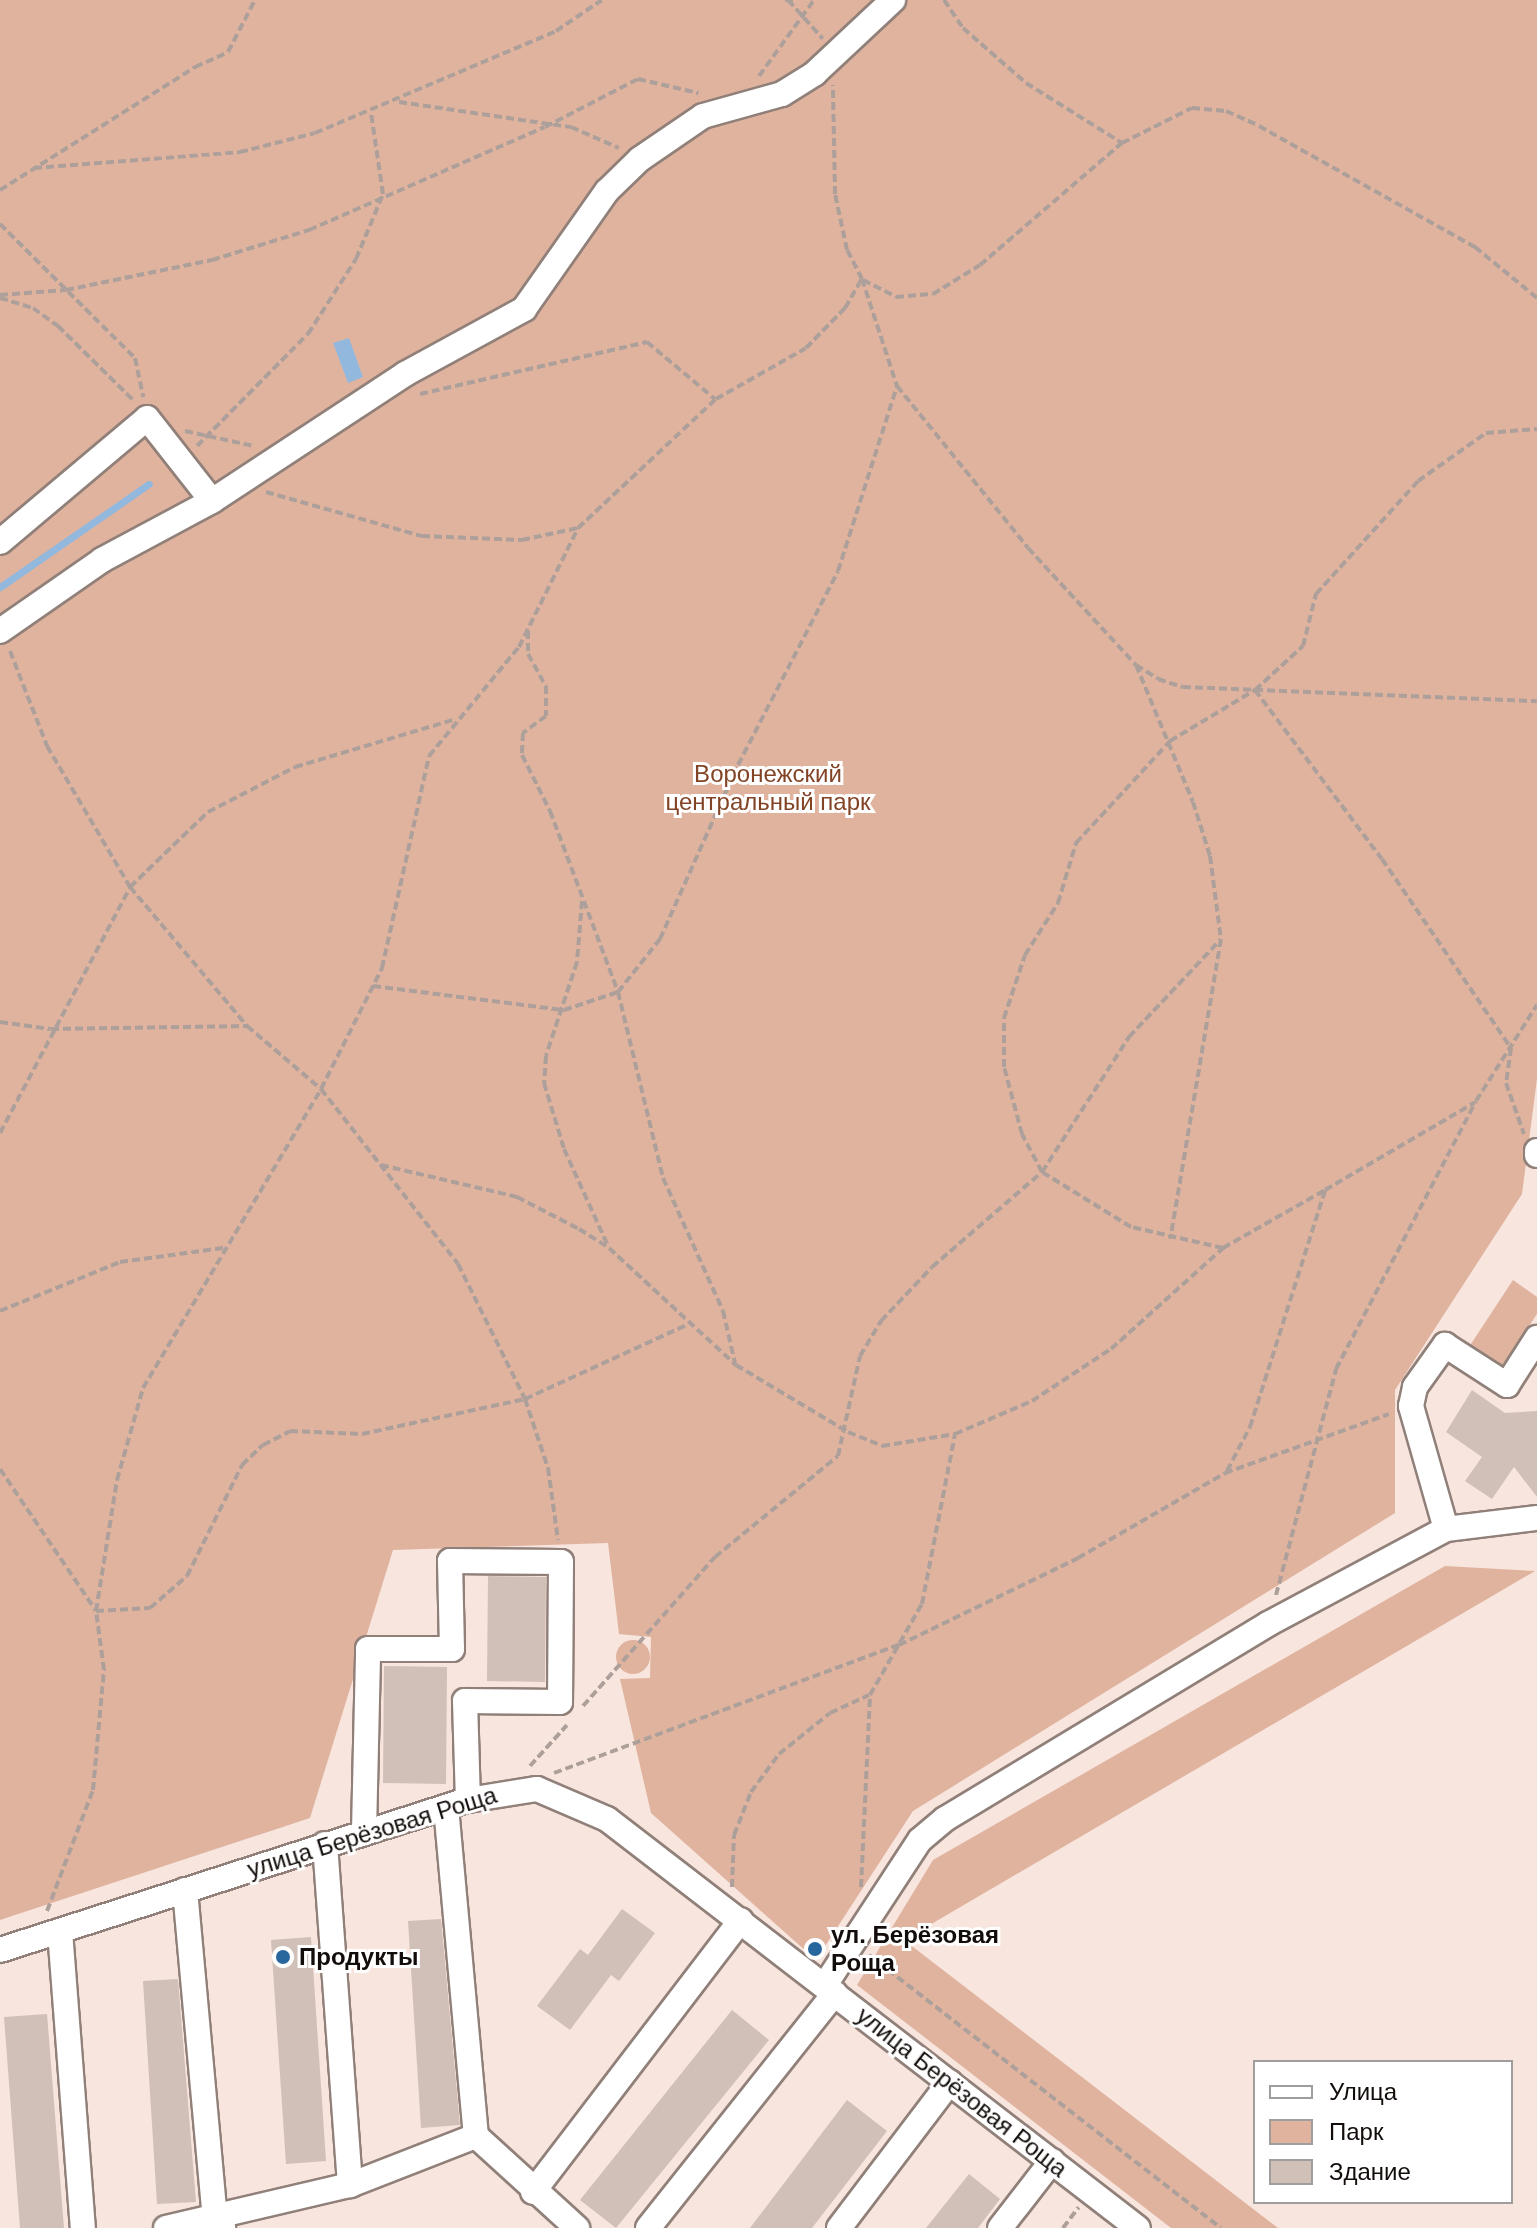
<!DOCTYPE html>
<meta charset="utf-8">
<style>
body{margin:0}
#map{position:relative;width:1537px;height:2228px;overflow:hidden;background:#f7e5de;font-family:Helvetica,sans-serif}
div>[style]{position:absolute}
[style*='--x']{left:calc(var(--x)*1px);top:calc(var(--y)*1px);width:calc(var(--w)*1px);rotate:calc(var(--a)*1deg)}
.green>*{inset:0;background:#e0b39f}
.round{border-radius:50%}
.water>*{inset:0;background:#93b8dd}
.stream>*{height:7px;margin:-3.5px;padding:0 3.5px;transform-origin:3.5px;border-radius:3.5px;background:#93b8dd}
.building>*{inset:0;background:#d1c0b8}
.path>*{height:4px;margin-top:-2px;transform-origin:0;background:repeating-linear-gradient(90deg,#ad9f9a 0 8px,transparent 0 12px)}
.roads{filter:drop-shadow(2px 0 #908079) drop-shadow(-2px 0 #908079) drop-shadow(0 2px #908079) drop-shadow(0 -2px #908079)}
.minor>*{height:24px;margin:-12px;padding:0 12px;transform-origin:12px;border-radius:12px;background:#fff}
.dots>*{width:22px;height:22px;translate:-50% -50%;box-sizing:border-box;border:4px solid #fff;border-radius:50%}
span{translate:-50% -50%;white-space:nowrap;text-align:center;line-height:1.15;-webkit-text-stroke:6px #fff;paint-order:stroke}
.park-label{font-size:24px;color:#834426}
.street-label{font-size:24px;color:#120c0a}
.poi-label{font-size:24px;color:#120c0a;font-weight:700}
.left{translate:0 -50%;text-align:left}
.legend{position:absolute;left:1253px;top:2060px;width:260px;height:144px;box-sizing:border-box;background:#fff;border:2px solid #a09e9d;margin:0;padding:10px 14px;list-style:none;font-size:24px;color:#120c0a}
.legend li{display:flex;align-items:center;gap:16px;height:40px}
.legend b{width:40px;border:2px solid #a09e9d}
</style>
<div id="map">
<div class="green">
<i style="clip-path:polygon(0 0,1537px 0,1537px 1079px,1522px 1194px,1395px 1390px,1395px 1513px,913px 1811px,816px 1960px,651px 1813px,620px 1679px,650px 1678px,651px 1637px,619px 1634px,608px 1543px,393px 1550px,310px 1818px,0 1920px)"></i>
<i style="clip-path:polygon(1513px 1280px,1537px 1297px,1537px 1314px,1501px 1368px,1469px 1347px)"></i>
<i style="clip-path:polygon(1445px 1566px,1535px 1571px,904px 1940px,1278px 2228px,1171px 2228px,857px 1985px,933px 1860px)"></i>
<i class="round" style="left:616px;top:1640px;width:34px;height:34px"></i>
</div>
<div class="water">
<i style="clip-path:polygon(349px 338px,363px 377px,348px 383px,333px 343px)"></i>
</div>
<div class="stream">
<i style="--x:0;--y:587;--w:181;--a:-34.7"></i>
</div>
<div class="building">
<i style="clip-path:polygon(1472px 1390px,1505px 1413px,1537px 1411px,1537px 1497px,1514px 1467px,1492px 1499px,1465px 1481px,1482px 1457px,1446px 1432px)"></i>
<i style="clip-path:polygon(488px 1576px,546px 1577px,545px 1682px,487px 1681px)"></i>
<i style="clip-path:polygon(384px 1666px,447px 1667px,446px 1784px,383px 1783px)"></i>
<i style="clip-path:polygon(622px 1909px,655px 1933px,619px 1981px,611px 1975px,570px 2030px,537px 2006px,580px 1949px,588px 1955px)"></i>
<i style="clip-path:polygon(441px 1919px,460px 2125px,421px 2128px,408px 1921px)"></i>
<i style="clip-path:polygon(311px 1937px,326px 2161px,286px 2164px,271px 1940px)"></i>
<i style="clip-path:polygon(178px 1979px,196px 2202px,157px 2204px,143px 1981px)"></i>
<i style="clip-path:polygon(732px 2010px,769px 2040px,616px 2228px,580px 2200px)"></i>
<i style="clip-path:polygon(47px 2014px,64px 2228px,20px 2228px,4px 2017px)"></i>
<i style="clip-path:polygon(847px 2100px,887px 2131px,812px 2228px,750px 2228px)"></i>
<i style="clip-path:polygon(969px 2174px,1000px 2199px,978px 2228px,926px 2228px)"></i>
</div>
<div class="path">
<i style="--x:785;--y:0;--w:10;--a:0"></i>
<i style="--x:788;--y:0;--w:52;--a:48.1"></i>
<i style="--x:944;--y:0;--w:34;--a:56"></i>
<i style="--x:963;--y:28;--w:84;--a:41.1"></i>
<i style="--x:1026;--y:83;--w:113;--a:32"></i>
<i style="--x:759;--y:76;--w:94;--a:-54.1"></i>
<i style="--x:399;--y:102;--w:174;--a:8.3"></i>
<i style="--x:571;--y:127;--w:52;--a:23.6"></i>
<i style="--x:34;--y:168;--w:207;--a:-4.4"></i>
<i style="--x:240;--y:152;--w:77;--a:-14.2"></i>
<i style="--x:315;--y:133;--w:262;--a:-22.9"></i>
<i style="--x:556;--y:31;--w:55;--a:-34"></i>
<i style="--x:0;--y:190;--w:231;--a:-32.2"></i>
<i style="--x:195;--y:67;--w:36;--a:-24"></i>
<i style="--x:228;--y:52;--w:59;--a:-62.6"></i>
<i style="--x:0;--y:224;--w:190;--a:44.8"></i>
<i style="--x:135;--y:358;--w:40;--a:78"></i>
<i style="--x:862;--y:279;--w:113;--a:71.9"></i>
<i style="--x:897;--y:386;--w:208;--a:51"></i>
<i style="--x:1028;--y:548;--w:159;--a:47.3"></i>
<i style="--x:1136;--y:665;--w:26;--a:32"></i>
<i style="--x:1158;--y:679;--w:26;--a:18"></i>
<i style="--x:1183;--y:687;--w:354;--a:2.3"></i>
<i style="--x:863;--y:280;--w:37;--a:27"></i>
<i style="--x:896;--y:297;--w:37;--a:-5"></i>
<i style="--x:933;--y:294;--w:55;--a:-31.7"></i>
<i style="--x:980;--y:265;--w:187;--a:-40.7"></i>
<i style="--x:1122;--y:143;--w:78;--a:-26.6"></i>
<i style="--x:1192;--y:108;--w:34;--a:5"></i>
<i style="--x:1226;--y:111;--w:36;--a:24"></i>
<i style="--x:1259;--y:126;--w:248;--a:29.3"></i>
<i style="--x:1475;--y:247;--w:80;--a:39.4"></i>
<i style="--x:0;--y:295;--w:66;--a:-4.3"></i>
<i style="--x:66;--y:290;--w:149;--a:-11.6"></i>
<i style="--x:212;--y:260;--w:102;--a:-17.2"></i>
<i style="--x:309;--y:230;--w:257;--a:-23.6"></i>
<i style="--x:545;--y:127;--w:105;--a:-27.3"></i>
<i style="--x:638;--y:79;--w:62;--a:13.1"></i>
<i style="--x:0;--y:298;--w:34;--a:17"></i>
<i style="--x:33;--y:308;--w:31;--a:36"></i>
<i style="--x:58;--y:326;--w:108;--a:44.6"></i>
<i style="--x:420;--y:394;--w:233;--a:-12.9"></i>
<i style="--x:647;--y:342;--w:89;--a:40"></i>
<i style="--x:185;--y:431;--w:71;--a:12.3"></i>
<i style="--x:197;--y:446;--w:158;--a:-45.3"></i>
<i style="--x:308;--y:334;--w:89;--a:-57.4"></i>
<i style="--x:356;--y:259;--w:70;--a:-67.4"></i>
<i style="--x:383;--y:194;--w:82;--a:-98.4"></i>
<i style="--x:266;--y:492;--w:162;--a:15.8"></i>
<i style="--x:422;--y:536;--w:100;--a:2.3"></i>
<i style="--x:522;--y:540;--w:57;--a:-12.1"></i>
<i style="--x:528;--y:631;--w:23;--a:90"></i>
<i style="--x:528;--y:654;--w:37;--a:61"></i>
<i style="--x:546;--y:686;--w:30;--a:90"></i>
<i style="--x:546;--y:716;--w:29;--a:144"></i>
<i style="--x:523;--y:733;--w:22;--a:93"></i>
<i style="--x:522;--y:755;--w:63;--a:63.4"></i>
<i style="--x:550;--y:811;--w:193;--a:69.4"></i>
<i style="--x:618;--y:992;--w:191;--a:76.4"></i>
<i style="--x:663;--y:1178;--w:146;--a:65.7"></i>
<i style="--x:723;--y:1311;--w:53;--a:77"></i>
<i style="--x:10;--y:651;--w:102;--a:68.7"></i>
<i style="--x:47;--y:746;--w:164;--a:59.5"></i>
<i style="--x:130;--y:887;--w:182;--a:49.9"></i>
<i style="--x:247;--y:1026;--w:97;--a:40.4"></i>
<i style="--x:321;--y:1089;--w:222;--a:51.9"></i>
<i style="--x:458;--y:1264;--w:151;--a:63.6"></i>
<i style="--x:525;--y:1399;--w:73;--a:71.6"></i>
<i style="--x:548;--y:1468;--w:73;--a:82.1"></i>
<i style="--x:1136;--y:665;--w:148;--a:67.4"></i>
<i style="--x:1193;--y:802;--w:57;--a:72.5"></i>
<i style="--x:1210;--y:856;--w:84;--a:82.5"></i>
<i style="--x:1221;--y:939;--w:304;--a:99.6"></i>
<i style="--x:1255;--y:690;--w:211;--a:53.1"></i>
<i style="--x:1382;--y:859;--w:229;--a:55.7"></i>
<i style="--x:1511;--y:1048;--w:35;--a:98"></i>
<i style="--x:1506;--y:1083;--w:54;--a:70.6"></i>
<i style="--x:582;--y:901;--w:61;--a:94.7"></i>
<i style="--x:577;--y:962;--w:99;--a:108.3"></i>
<i style="--x:546;--y:1056;--w:27;--a:94"></i>
<i style="--x:544;--y:1083;--w:69;--a:73.1"></i>
<i style="--x:564;--y:1149;--w:107;--a:65.6"></i>
<i style="--x:373;--y:986;--w:193;--a:7.2"></i>
<i style="--x:564;--y:1010;--w:57;--a:-18.4"></i>
<i style="--x:618;--y:992;--w:68;--a:-51.6"></i>
<i style="--x:660;--y:939;--w:191;--a:-65.9"></i>
<i style="--x:738;--y:765;--w:218;--a:-62.7"></i>
<i style="--x:838;--y:571;--w:194;--a:-72.3"></i>
<i style="--x:0;--y:1022;--w:51;--a:7.8"></i>
<i style="--x:51;--y:1029;--w:196;--a:-0.9"></i>
<i style="--x:0;--y:1133;--w:278;--a:-62.1"></i>
<i style="--x:130;--y:887;--w:108;--a:-43.9"></i>
<i style="--x:208;--y:812;--w:98;--a:-27.3"></i>
<i style="--x:295;--y:767;--w:165;--a:-16.6"></i>
<i style="--x:381;--y:1165;--w:140;--a:13.2"></i>
<i style="--x:517;--y:1197;--w:70;--a:27.3"></i>
<i style="--x:579;--y:1229;--w:36;--a:32"></i>
<i style="--x:609;--y:1248;--w:173;--a:42.7"></i>
<i style="--x:736;--y:1365;--w:131;--a:30.9"></i>
<i style="--x:848;--y:1432;--w:37;--a:22"></i>
<i style="--x:882;--y:1446;--w:74;--a:-9.3"></i>
<i style="--x:955;--y:1434;--w:84;--a:-23.2"></i>
<i style="--x:1032;--y:1401;--w:95;--a:-33.4"></i>
<i style="--x:1111;--y:1349;--w:151;--a:-42"></i>
<i style="--x:1223;--y:1248;--w:117;--a:-29.6"></i>
<i style="--x:1223;--y:1248;--w:94;--a:-167.1"></i>
<i style="--x:1131;--y:1227;--w:105;--a:-148.3"></i>
<i style="--x:1042;--y:1172;--w:43;--a:-117.8"></i>
<i style="--x:1022;--y:1134;--w:69;--a:-105"></i>
<i style="--x:1004;--y:1067;--w:49;--a:-90"></i>
<i style="--x:1004;--y:1018;--w:66;--a:-71.6"></i>
<i style="--x:1025;--y:955;--w:62;--a:-57.6"></i>
<i style="--x:1058;--y:903;--w:63;--a:-73.3"></i>
<i style="--x:1076;--y:843;--w:139;--a:-47.3"></i>
<i style="--x:1170;--y:741;--w:99;--a:-31"></i>
<i style="--x:1255;--y:690;--w:65;--a:-42.5"></i>
<i style="--x:1303;--y:646;--w:54;--a:-76"></i>
<i style="--x:1316;--y:594;--w:152;--a:-47.9"></i>
<i style="--x:1418;--y:481;--w:83;--a:-35.2"></i>
<i style="--x:1486;--y:433;--w:51;--a:-4.5"></i>
<i style="--x:0;--y:1311;--w:130;--a:-22.2"></i>
<i style="--x:120;--y:1262;--w:104;--a:-7.7"></i>
<i style="--x:0;--y:1469;--w:171;--a:55.9"></i>
<i style="--x:96;--y:1611;--w:54;--a:-3.2"></i>
<i style="--x:150;--y:1608;--w:49;--a:-40.9"></i>
<i style="--x:187;--y:1576;--w:124;--a:-63.6"></i>
<i style="--x:242;--y:1465;--w:29;--a:-44"></i>
<i style="--x:263;--y:1445;--w:30;--a:-27"></i>
<i style="--x:290;--y:1431;--w:72;--a:2.4"></i>
<i style="--x:362;--y:1434;--w:167;--a:-12.1"></i>
<i style="--x:525;--y:1399;--w:178;--a:-24.6"></i>
<i style="--x:1227;--y:1471;--w:50;--a:-62.4"></i>
<i style="--x:1250;--y:1427;--w:249;--a:-72.4"></i>
<i style="--x:1325;--y:1190;--w:173;--a:-30.3"></i>
<i style="--x:1276;--y:1595;--w:234;--a:-75.1"></i>
<i style="--x:1336;--y:1369;--w:302;--a:-62.4"></i>
<i style="--x:1476;--y:1101;--w:114;--a:-57.6"></i>
<i style="--x:583;--y:1706;--w:199;--a:-48.5"></i>
<i style="--x:715;--y:1557;--w:159;--a:-39.4"></i>
<i style="--x:838;--y:1456;--w:102;--a:-77.6"></i>
<i style="--x:860;--y:1356;--w:41;--a:-59"></i>
<i style="--x:881;--y:1321;--w:74;--a:-46.6"></i>
<i style="--x:932;--y:1267;--w:145;--a:-40.8"></i>
<i style="--x:1042;--y:1172;--w:161;--a:-57.2"></i>
<i style="--x:1129;--y:1037;--w:134;--a:-46.8"></i>
<i style="--x:530;--y:1766;--w:55;--a:-47.9"></i>
<i style="--x:554;--y:1773;--w:368;--a:-20.4"></i>
<i style="--x:899;--y:1645;--w:199;--a:-25.9"></i>
<i style="--x:1078;--y:1558;--w:170;--a:-30"></i>
<i style="--x:1225;--y:1473;--w:174;--a:-19.8"></i>
<i style="--x:732;--y:1887;--w:52;--a:-87.8"></i>
<i style="--x:734;--y:1835;--w:46;--a:-68.4"></i>
<i style="--x:751;--y:1792;--w:47;--a:-53.6"></i>
<i style="--x:779;--y:1754;--w:65;--a:-38.8"></i>
<i style="--x:830;--y:1713;--w:43;--a:-24.8"></i>
<i style="--x:861;--y:1887;--w:192;--a:-87.3"></i>
<i style="--x:870;--y:1695;--w:105;--a:-60.3"></i>
<i style="--x:922;--y:1604;--w:172;--a:-79"></i>
<i style="--x:47;--y:1911;--w:129;--a:-69.2"></i>
<i style="--x:93;--y:1790;--w:121;--a:-84.8"></i>
<i style="--x:104;--y:1670;--w:60;--a:-97.7"></i>
<i style="--x:96;--y:1611;--w:133;--a:-80.9"></i>
<i style="--x:117;--y:1480;--w:96;--a:-74.2"></i>
<i style="--x:143;--y:1388;--w:348;--a:-59.2"></i>
<i style="--x:321;--y:1089;--w:136;--a:-63.2"></i>
<i style="--x:382;--y:968;--w:217;--a:-77.5"></i>
<i style="--x:429;--y:756;--w:141;--a:-50.5"></i>
<i style="--x:519;--y:647;--w:133;--a:-63.6"></i>
<i style="--x:578;--y:528;--w:189;--a:-43.1"></i>
<i style="--x:716;--y:399;--w:103;--a:-29.5"></i>
<i style="--x:806;--y:348;--w:56;--a:-45.7"></i>
<i style="--x:845;--y:308;--w:34;--a:-60"></i>
<i style="--x:862;--y:279;--w:33;--a:-117"></i>
<i style="--x:847;--y:250;--w:57;--a:-102.1"></i>
<i style="--x:835;--y:194;--w:109;--a:-91.1"></i>
<i style="--x:869;--y:1955;--w:445;--a:37.8"></i>
<i style="--x:1063;--y:2228;--w:26;--a:-53"></i>
</div>
<div class="roads">
<div class="minor">
<i style="--x:0;--y:542;--w:192;--a:-40.1"></i>
<i style="--x:147;--y:418;--w:105;--a:51.9"></i>
<i style="--x:212;--y:501;--w:231;--a:-33.3"></i>
<i style="--x:405;--y:374;--w:136;--a:-28.6"></i>
<i style="--x:524;--y:309;--w:144;--a:-54.9"></i>
<i style="--x:607;--y:191;--w:46;--a:-44.1"></i>
<i style="--x:640;--y:159;--w:76;--a:-34.3"></i>
<i style="--x:703;--y:116;--w:82;--a:-15.6"></i>
<i style="--x:782;--y:94;--w:39;--a:-32"></i>
<i style="--x:815;--y:73;--w:107;--a:-43.1"></i>
<i style="--x:0;--y:631;--w:124;--a:-34.8"></i>
<i style="--x:102;--y:560;--w:125;--a:-28.2"></i>
<i style="--x:1537;--y:1151;--w:4;--a:90"></i>
<i style="--x:1446;--y:1529;--w:128;--a:-105.9"></i>
<i style="--x:1411;--y:1406;--w:19;--a:-78"></i>
<i style="--x:1415;--y:1387;--w:52;--a:-54.5"></i>
<i style="--x:1445;--y:1345;--w:74;--a:32.8"></i>
<i style="--x:1507;--y:1385;--w:56;--a:-57.4"></i>
<i style="--x:446;--y:1807;--w:330;--a:84.8"></i>
<i style="--x:476;--y:2136;--w:137;--a:42.3"></i>
<i style="--x:364;--y:1832;--w:183;--a:-88.7"></i>
<i style="--x:368;--y:1649;--w:84;--a:0"></i>
<i style="--x:452;--y:1649;--w:88;--a:-91.3"></i>
<i style="--x:450;--y:1561;--w:111;--a:0.5"></i>
<i style="--x:561;--y:1562;--w:140;--a:90.4"></i>
<i style="--x:560;--y:1702;--w:95;--a:-179.4"></i>
<i style="--x:465;--y:1701;--w:99;--a:88.3"></i>
<i style="--x:325;--y:1844;--w:342;--a:85.8"></i>
<i style="--x:185;--y:1890;--w:329;--a:84.8"></i>
<i style="--x:215;--y:2218;--w:13;--a:51"></i>
<i style="--x:60;--y:1931;--w:298;--a:85.6"></i>
<i style="--x:0;--y:1950;--w:491;--a:-17.8"></i>
<i style="--x:468;--y:1800;--w:70;--a:-9.1"></i>
<i style="--x:537;--y:1789;--w:76;--a:23.2"></i>
<i style="--x:607;--y:1819;--w:670;--a:37.61"></i>
<i style="--x:825;--y:1985;--w:173;--a:-56.8"></i>
<i style="--x:920;--y:1840;--w:33;--a:-40"></i>
<i style="--x:945;--y:1819;--w:377;--a:-31.1"></i>
<i style="--x:1268;--y:1624;--w:202;--a:-28.1"></i>
<i style="--x:1446;--y:1529;--w:92;--a:-6.9"></i>
<i style="--x:533;--y:2192;--w:342;--a:-52.6"></i>
<i style="--x:166;--y:2228;--w:189;--a:-13.2"></i>
<i style="--x:350;--y:2185;--w:135;--a:-21.3"></i>
<i style="--x:648;--y:2228;--w:300;--a:-51.5"></i>
<i style="--x:839;--y:2228;--w:183;--a:-52.8"></i>
<i style="--x:1000;--y:2228;--w:85;--a:-52.2"></i>
</div>
</div>
<div class="dots">
<i style="left:815px;top:1949px;background:#28679d"></i>
<i style="left:283px;top:1957px;background:#28679d"></i>
</div>
<div class="park-label">
<span style="left:768px;top:788px">Воронежский<br>центральный парк</span>
</div>
<div class="street-label">
<span style="left:372px;top:1832px;rotate:-17deg">улица Берёзовая Роща</span>
<span style="left:962px;top:2092px;rotate:38deg">улица Берёзовая Роща</span>
</div>
<div class="poi-label">
<span class="left" style="left:831px;top:1949px">ул. Берёзовая<br>Роща</span>
<span class="left" style="left:299px;top:1957px">Продукты</span>
</div>
<ul class="legend">
<li><b style="height:10px;background:#fff"></b>Улица</li>
<li><b style="height:22px;background:#e0b39f"></b>Парк</li>
<li><b style="height:22px;background:#d1c0b8"></b>Здание</li>
</ul>
</div>
